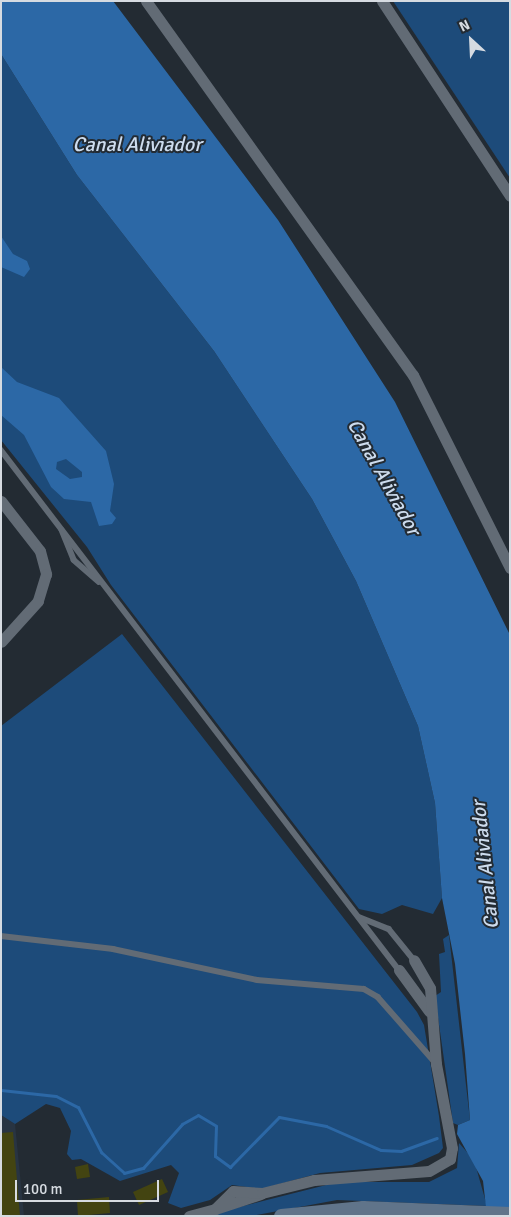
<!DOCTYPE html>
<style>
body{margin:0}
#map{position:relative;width:511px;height:1217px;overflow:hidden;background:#232b33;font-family:Signika,sans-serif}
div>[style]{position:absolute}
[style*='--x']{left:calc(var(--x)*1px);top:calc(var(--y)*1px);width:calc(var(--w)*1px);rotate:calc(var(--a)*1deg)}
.built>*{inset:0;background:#283442}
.green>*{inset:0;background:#1d4b7a}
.water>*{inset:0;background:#2c68a6}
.stream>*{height:3px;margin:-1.5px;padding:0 1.5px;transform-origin:1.5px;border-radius:1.5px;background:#2c68a6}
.building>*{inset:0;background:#434411}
.lane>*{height:5.5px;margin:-2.75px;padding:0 2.75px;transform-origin:2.75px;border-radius:2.75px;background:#626b75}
.street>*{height:11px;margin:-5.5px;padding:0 5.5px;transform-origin:5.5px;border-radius:5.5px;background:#626b75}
.secondary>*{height:15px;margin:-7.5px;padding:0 7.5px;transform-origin:7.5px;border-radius:7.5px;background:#60748a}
span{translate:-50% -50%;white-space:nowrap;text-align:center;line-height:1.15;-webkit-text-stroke:4px #232b33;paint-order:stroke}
.water-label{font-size:20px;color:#cddcee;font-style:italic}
.frame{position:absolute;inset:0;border:2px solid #d6dbe1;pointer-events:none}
.north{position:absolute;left:446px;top:15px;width:50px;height:50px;-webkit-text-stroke:4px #232b33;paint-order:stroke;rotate:335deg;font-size:14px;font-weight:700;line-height:20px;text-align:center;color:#d6dbe1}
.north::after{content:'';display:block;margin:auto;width:18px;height:22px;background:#d6dbe1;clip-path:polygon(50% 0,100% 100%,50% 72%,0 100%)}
.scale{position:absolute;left:15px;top:1180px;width:144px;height:22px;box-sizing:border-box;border:2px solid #d6dbe1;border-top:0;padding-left:6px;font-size:15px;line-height:18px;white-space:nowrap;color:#d6dbe1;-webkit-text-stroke:4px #232b33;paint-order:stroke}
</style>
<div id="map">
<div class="built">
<i style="clip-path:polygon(1px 1115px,15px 1124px,24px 1216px,1px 1216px)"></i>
</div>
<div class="green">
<i style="clip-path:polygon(393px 1px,510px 1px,510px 178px)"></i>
<i style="clip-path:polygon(1px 54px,77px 175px,214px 351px,312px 499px,356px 581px,418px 726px,435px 803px,442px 898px,433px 914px,402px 905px,382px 914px,359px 909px,111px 585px,87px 547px,1px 440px)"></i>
<i style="clip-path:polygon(122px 634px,417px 1012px,424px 1025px,439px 1116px,443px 1148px,439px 1153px,412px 1165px,320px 1173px,261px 1189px,232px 1185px,210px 1200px,181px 1208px,168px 1203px,179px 1173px,171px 1165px,120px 1181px,81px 1159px,72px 1160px,67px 1154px,71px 1131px,60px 1108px,46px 1104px,15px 1124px,1px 1115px,1px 726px)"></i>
<i style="clip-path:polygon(449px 935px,470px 1120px,458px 1125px,453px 1123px,435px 996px,441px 992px,439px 954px,445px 952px,443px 939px)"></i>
<i style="clip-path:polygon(459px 1143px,474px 1160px,487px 1206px,337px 1200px,252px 1216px,204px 1216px,338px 1182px,429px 1182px,457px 1168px)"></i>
</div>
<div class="water">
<i style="clip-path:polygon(1px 1px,113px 1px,278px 220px,395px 402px,510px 635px,510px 1216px,487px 1216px,483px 1181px,457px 1134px,458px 1125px,470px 1120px,465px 1054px,455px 964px,442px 898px,435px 803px,418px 726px,356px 581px,312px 499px,214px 351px,77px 175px,1px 54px)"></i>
<i style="clip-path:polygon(1px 236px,13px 254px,27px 261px,30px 269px,24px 277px,1px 267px)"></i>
<i style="clip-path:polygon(evenodd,1px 367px,17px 382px,59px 398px,106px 451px,114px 484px,110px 511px,116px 518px,112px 524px,99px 526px,91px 502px,64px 499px,51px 487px,24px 435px,1px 415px,1px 367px,66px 459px,82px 472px,82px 477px,70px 479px,56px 469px,57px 462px,66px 459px)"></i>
</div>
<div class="stream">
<i style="--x:1;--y:1090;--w:55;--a:6.2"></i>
<i style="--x:56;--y:1096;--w:25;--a:27"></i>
<i style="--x:78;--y:1107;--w:51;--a:62.9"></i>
<i style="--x:101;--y:1152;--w:31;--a:42"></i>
<i style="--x:124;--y:1173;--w:20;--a:-15"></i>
<i style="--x:143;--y:1168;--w:59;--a:-48.4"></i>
<i style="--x:182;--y:1124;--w:18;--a:-29"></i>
<i style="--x:198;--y:1115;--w:21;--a:31"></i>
<i style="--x:216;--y:1126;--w:30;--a:92"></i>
<i style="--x:215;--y:1156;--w:19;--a:36"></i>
<i style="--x:230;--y:1167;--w:70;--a:-45.6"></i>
<i style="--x:279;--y:1117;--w:48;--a:10.8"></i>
<i style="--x:326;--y:1126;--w:60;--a:23.6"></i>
<i style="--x:381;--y:1150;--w:20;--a:3"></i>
<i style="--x:401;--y:1151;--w:38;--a:-20"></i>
</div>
<div class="building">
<i style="clip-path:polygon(13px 1132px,20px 1216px,1px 1216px,1px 1133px)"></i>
<i style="clip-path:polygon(88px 1164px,90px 1177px,77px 1179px,75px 1167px)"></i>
<i style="clip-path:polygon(162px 1179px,168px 1192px,139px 1205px,133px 1192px)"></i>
<i style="clip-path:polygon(109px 1197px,110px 1213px,78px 1216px,77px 1200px)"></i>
</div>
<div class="lane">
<i style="--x:1;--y:450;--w:655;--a:52.57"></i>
<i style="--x:62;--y:530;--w:32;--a:68"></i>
<i style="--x:74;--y:560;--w:33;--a:41"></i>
<i style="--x:359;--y:917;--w:32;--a:22"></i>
<i style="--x:389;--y:929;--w:40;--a:51"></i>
<i style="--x:1;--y:936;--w:113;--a:6.6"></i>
<i style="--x:113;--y:949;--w:147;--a:12.1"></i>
<i style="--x:257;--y:980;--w:107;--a:4.8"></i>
<i style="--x:364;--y:989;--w:16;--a:30"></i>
<i style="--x:378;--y:997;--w:86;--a:48.8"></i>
</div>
<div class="street">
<i style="--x:146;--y:1;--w:460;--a:54.5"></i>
<i style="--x:413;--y:375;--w:216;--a:63.3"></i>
<i style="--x:382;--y:1;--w:233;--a:56.7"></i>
<i style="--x:1;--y:501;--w:63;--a:52"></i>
<i style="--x:40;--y:551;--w:24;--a:75"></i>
<i style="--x:46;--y:574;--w:28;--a:107"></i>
<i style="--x:38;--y:601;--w:55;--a:132.1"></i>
<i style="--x:399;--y:970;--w:51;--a:53.8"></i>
<i style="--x:215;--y:1209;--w:48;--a:-18.1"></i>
<i style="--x:189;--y:1216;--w:27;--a:-15"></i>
<i style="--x:215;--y:1209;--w:25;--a:-45"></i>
<i style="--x:233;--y:1191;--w:29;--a:4"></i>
<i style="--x:262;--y:1193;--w:54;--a:-14"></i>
<i style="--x:314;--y:1180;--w:115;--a:-4.5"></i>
<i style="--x:429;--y:1171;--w:24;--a:-30"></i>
<i style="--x:450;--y:1159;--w:11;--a:-80"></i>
<i style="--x:452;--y:1148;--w:86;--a:-100.8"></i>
<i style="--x:436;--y:1064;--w:76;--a:-94.5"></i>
<i style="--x:430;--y:988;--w:32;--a:-120"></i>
</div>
<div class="secondary">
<i style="--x:281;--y:1216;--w:82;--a:-5.6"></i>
<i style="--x:363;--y:1208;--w:147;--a:2.3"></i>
</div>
<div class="water-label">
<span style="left:137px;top:144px">Canal Aliviador</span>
<span style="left:384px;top:477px;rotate:61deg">Canal Aliviador</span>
<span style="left:485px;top:865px;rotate:-96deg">Canal Aliviador</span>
</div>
<div class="frame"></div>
<div class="north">N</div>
<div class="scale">100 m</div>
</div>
